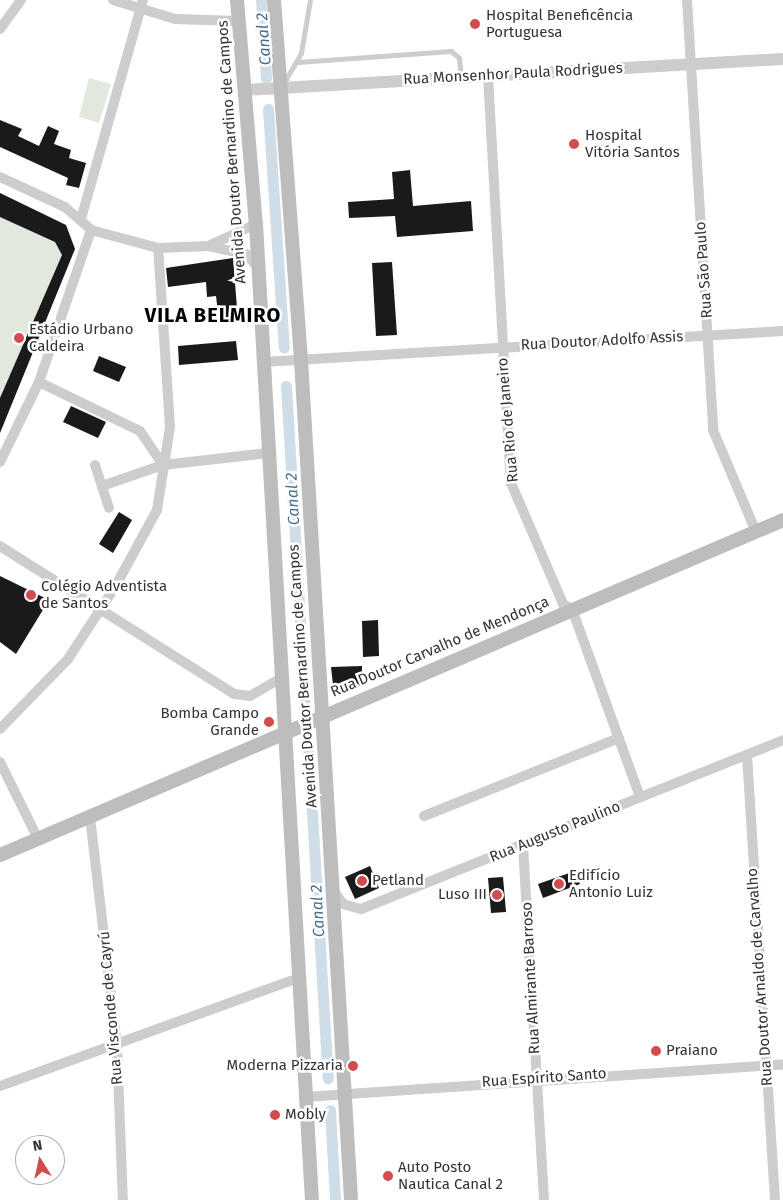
<!DOCTYPE html>
<meta charset="utf-8">
<style>
body{margin:0}
#map{position:relative;width:783px;height:1200px;overflow:hidden;background:#fff;font-family:"Fira Sans",sans-serif}
div>[style]{position:absolute}
[style*='--x']{left:calc(var(--x)*1px);top:calc(var(--y)*1px);width:calc(var(--w)*1px);rotate:calc(var(--a)*1deg)}
.green>*{inset:0;background:#e2e8dd}
.canal>*{height:11px;margin:-5.5px;padding:0 5.5px;transform-origin:5.5px;border-radius:5.5px;background:#cfdde8}
.building>*{inset:0;background:#1a1a1a}
.service>*{height:5px;margin:-2.5px;padding:0 2.5px;transform-origin:2.5px;border-radius:2.5px;background:#cdcdcd}
.minor>*{height:10px;margin:-5px;padding:0 5px;transform-origin:5px;border-radius:5px;background:#cdcdcd}
.tertiary>*{height:12px;margin:-6px;padding:0 6px;transform-origin:6px;border-radius:6px;background:#cdcdcd}
.secondary>*{height:14px;margin:-7px;padding:0 7px;transform-origin:7px;border-radius:7px;background:#bdbdbd}
.dots>*{width:14px;height:14px;translate:-50% -50%;box-sizing:border-box;border:2px solid #fff;border-radius:50%}
span{translate:-50% -50%;white-space:nowrap;text-align:center;line-height:1.15;-webkit-text-stroke:5px #fff;paint-order:stroke}
.poi-label{font-size:15px;color:#333}
.left{translate:0 -50%;text-align:left}
.right{translate:-100% -50%;text-align:right}
.street-label{font-size:15px;color:#333}
.water-label{font-size:16px;color:#496e8d;font-style:italic}
.district-label{font-size:20px;color:#000;font-weight:700;letter-spacing:1px}
.north{position:absolute;left:15px;top:1135px;width:50px;height:50px;box-sizing:border-box;background:#fff;border:1px solid #adadad;border-radius:50%;rotate:350deg;font-size:14px;font-weight:700;line-height:20px;text-align:center;color:#333}
.north::after{content:'';display:block;margin:auto;width:18px;height:22px;background:#d24c4d;clip-path:polygon(50% 0,100% 100%,50% 72%,0 100%)}
</style>
<div id="map">
<div class="green">
<i style="clip-path:polygon(89px 78px,111px 84px,99px 123px,79px 117px)"></i>
<i style="clip-path:polygon(0 193px,66px 225px,75px 249px,0 433px)"></i>
</div>
<div class="canal">
<i style="--x:261;--y:0;--w:78;--a:86.3"></i>
<i style="--x:268;--y:109;--w:239;--a:86.2"></i>
<i style="--x:286;--y:386;--w:318;--a:86.6"></i>
<i style="--x:308;--y:745;--w:334;--a:86.6"></i>
<i style="--x:330;--y:1110;--w:90;--a:86.8"></i>
</div>
<div class="building">
<i style="clip-path:polygon(0 120px,22px 129px,18px 136px,39px 146px,48px 126px,59px 131px,54px 144px,71px 150px,69px 158px,86px 163px,79px 188px,66px 185px,68px 178px,0 147px)"></i>
<i style="clip-path:polygon(410px 170px,413px 206px,471px 201px,473px 231px,397px 237px,395px 216px,349px 218px,348px 202px,394px 199px,392px 172px)"></i>
<i style="clip-path:polygon(0 193px,66px 225px,75px 249px,0 433px,0 398px,62px 255px,55px 242px,0 217px)"></i>
<i style="clip-path:polygon(233px 258px,238px 320px,225px 321px,224px 313px,218px 313px,216px 296px,207px 297px,206px 282px,168px 287px,166px 268px)"></i>
<i style="clip-path:polygon(392px 262px,397px 335px,376px 336px,372px 263px)"></i>
<i style="clip-path:polygon(236px 341px,238px 360px,179px 365px,178px 346px)"></i>
<i style="clip-path:polygon(99px 356px,126px 367px,119px 382px,93px 371px)"></i>
<i style="clip-path:polygon(71px 406px,106px 422px,98px 438px,63px 422px)"></i>
<i style="clip-path:polygon(119px 512px,132px 520px,113px 553px,99px 544px)"></i>
<i style="clip-path:polygon(0 576px,49px 600px,16px 654px,0 642px)"></i>
<i style="clip-path:polygon(378px 620px,379px 656px,363px 657px,362px 621px)"></i>
<i style="clip-path:polygon(362px 666px,362px 684px,340px 696px,334px 694px,331px 667px)"></i>
<i style="clip-path:polygon(370px 866px,379px 888px,355px 899px,345px 877px)"></i>
<i style="clip-path:polygon(575px 871px,580px 884px,543px 898px,538px 884px)"></i>
<i style="clip-path:polygon(503px 877px,506px 912px,491px 913px,488px 878px)"></i>
</div>
<div class="service">
<i style="--x:298;--y:62;--w:153;--a:-4.1"></i>
<i style="--x:451;--y:51;--w:11;--a:41"></i>
<i style="--x:459;--y:58;--w:19;--a:84"></i>
<i style="--x:282;--y:86;--w:38;--a:-60"></i>
<i style="--x:301;--y:53;--w:54;--a:-80.4"></i>
</div>
<div class="minor">
<i style="--x:113;--y:0;--w:65;--a:17"></i>
<i style="--x:175;--y:19;--w:63;--a:1.8"></i>
<i style="--x:687;--y:0;--w:431;--a:86.5"></i>
<i style="--x:713;--y:430;--w:111;--a:67.1"></i>
<i style="--x:0;--y:29;--w:36;--a:-54"></i>
<i style="--x:488;--y:76;--w:408;--a:86.8"></i>
<i style="--x:511;--y:483;--w:132;--a:66.7"></i>
<i style="--x:563;--y:604;--w:10;--a:29"></i>
<i style="--x:572;--y:609;--w:200;--a:70.1"></i>
<i style="--x:0;--y:177;--w:72;--a:24.8"></i>
<i style="--x:65;--y:207;--w:35;--a:41"></i>
<i style="--x:91;--y:230;--w:69;--a:15"></i>
<i style="--x:158;--y:248;--w:50;--a:-2.3"></i>
<i style="--x:208;--y:246;--w:39;--a:12"></i>
<i style="--x:246;--y:254;--w:18;--a:49"></i>
<i style="--x:81;--y:219;--w:228;--a:-74.2"></i>
<i style="--x:208;--y:246;--w:53;--a:-24.6"></i>
<i style="--x:263;--y:362;--w:521;--a:-3.41"></i>
<i style="--x:39;--y:382;--w:112;--a:25.9"></i>
<i style="--x:140;--y:431;--w:41;--a:55.9"></i>
<i style="--x:163;--y:465;--w:106;--a:-6.5"></i>
<i style="--x:0;--y:462;--w:89;--a:-64"></i>
<i style="--x:39;--y:382;--w:161;--a:-71.1"></i>
<i style="--x:95;--y:465;--w:45;--a:72"></i>
<i style="--x:102;--y:486;--w:65;--a:-19"></i>
<i style="--x:0;--y:546;--w:277;--a:32.3"></i>
<i style="--x:234;--y:694;--w:16;--a:7"></i>
<i style="--x:250;--y:696;--w:34;--a:-30"></i>
<i style="--x:0;--y:729;--w:98;--a:-45.8"></i>
<i style="--x:68;--y:659;--w:86;--a:-56.9"></i>
<i style="--x:115;--y:587;--w:88;--a:-61.4"></i>
<i style="--x:157;--y:510;--w:84;--a:-81.1"></i>
<i style="--x:170;--y:427;--w:179;--a:-93.8"></i>
<i style="--x:747;--y:755;--w:446;--a:86.4"></i>
<i style="--x:0;--y:762;--w:86;--a:63.7"></i>
<i style="--x:424;--y:816;--w:210;--a:-21.8"></i>
<i style="--x:90;--y:817;--w:232;--a:83.3"></i>
<i style="--x:117;--y:1047;--w:153;--a:87.8"></i>
<i style="--x:523;--y:846;--w:355;--a:86.6"></i>
<i style="--x:333;--y:890;--w:17;--a:54"></i>
<i style="--x:343;--y:904;--w:19;--a:16"></i>
<i style="--x:361;--y:909;--w:455;--a:-21.8"></i>
<i style="--x:0;--y:1086;--w:317;--a:-19.9"></i>
<i style="--x:305;--y:1097;--w:479;--a:-3.9"></i>
</div>
<div class="tertiary">
<i style="--x:244;--y:90;--w:540;--a:-3.29"></i>
</div>
<div class="secondary">
<i style="--x:237;--y:0;--w:225;--a:85.2"></i>
<i style="--x:256;--y:224;--w:978;--a:86.72"></i>
<i style="--x:274;--y:0;--w:361;--a:85.7"></i>
<i style="--x:301;--y:360;--w:841;--a:86.59"></i>
<i style="--x:0;--y:855;--w:852;--a:-23.16"></i>
</div>
<div class="dots">
<i style="left:475px;top:24px;background:#d24c4d"></i>
<i style="left:574px;top:144px;background:#d24c4d"></i>
<i style="left:19px;top:338px;background:#d24c4d"></i>
<i style="left:31px;top:595px;background:#d24c4d"></i>
<i style="left:269px;top:722px;background:#d24c4d"></i>
<i style="left:362px;top:881px;background:#d24c4d"></i>
<i style="left:559px;top:884px;background:#d24c4d"></i>
<i style="left:497px;top:895px;background:#d24c4d"></i>
<i style="left:656px;top:1051px;background:#d24c4d"></i>
<i style="left:353px;top:1066px;background:#d24c4d"></i>
<i style="left:275px;top:1115px;background:#d24c4d"></i>
<i style="left:388px;top:1176px;background:#d24c4d"></i>
</div>
<div class="poi-label">
<span class="left" style="left:486px;top:24px">Hospital Beneficência<br>Portuguesa</span>
<span class="left" style="left:585px;top:144px">Hospital<br>Vitória Santos</span>
<span class="left" style="left:29px;top:338px">Estádio Urbano<br>Caldeira</span>
<span class="left" style="left:41px;top:595px">Colégio Adventista<br>de Santos</span>
<span class="right" style="left:259px;top:722px">Bomba Campo<br>Grande</span>
<span class="left" style="left:569px;top:884px">Edifício<br>Antonio Luiz</span>
<span class="left" style="left:372px;top:881px">Petland</span>
<span class="right" style="left:487px;top:895px">Luso III</span>
<span class="left" style="left:666px;top:1051px">Praiano</span>
<span class="right" style="left:343px;top:1066px">Moderna Pizzaria</span>
<span class="left" style="left:285px;top:1115px">Mobly</span>
<span class="left" style="left:398px;top:1176px">Auto Posto<br>Nautica Canal 2</span>
</div>
<div class="street-label">
<span style="left:513px;top:74px;rotate:-3deg">Rua Monsenhor Paula Rodrigues</span>
<span style="left:232px;top:152px;rotate:-94deg">Avenida Doutor Bernardino de Campos</span>
<span style="left:704px;top:270px;rotate:-94deg">Rua São Paulo</span>
<span style="left:602px;top:341px;rotate:-3deg">Rua Doutor Adolfo Assis</span>
<span style="left:508px;top:420px;rotate:-95deg">Rua Rio de Janeiro</span>
<span style="left:440px;top:647px;rotate:-23deg">Rua Doutor Carvalho de Mendonça</span>
<span style="left:303px;top:676px;rotate:-94deg">Avenida Doutor Bernardino de Campos</span>
<span style="left:555px;top:832px;rotate:-22deg">Rua Augusto Paulino</span>
<span style="left:760px;top:977px;rotate:-94deg">Rua Doutor Arnaldo de Carvalho</span>
<span style="left:531px;top:978px;rotate:-93deg">Rua Almirante Barroso</span>
<span style="left:111px;top:1008px;rotate:-95deg">Rua Visconde de Cayrú</span>
<span style="left:544px;top:1078px;rotate:-4deg">Rua Espírito Santo</span>
</div>
<div class="water-label">
<span style="left:264px;top:39px;rotate:-94deg">Canal 2</span>
<span style="left:293px;top:499px;rotate:-93deg">Canal 2</span>
<span style="left:318px;top:911px;rotate:-93deg">Canal 2</span>
</div>
<div class="district-label">
<span style="left:213px;top:315px">VILA BELMIRO</span>
</div>
<div class="north">N</div>
</div>
